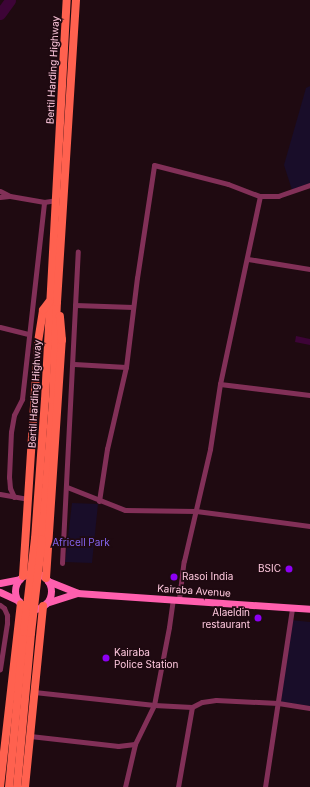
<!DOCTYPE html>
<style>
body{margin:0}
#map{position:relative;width:310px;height:787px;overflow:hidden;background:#1f0a11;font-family:Inter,sans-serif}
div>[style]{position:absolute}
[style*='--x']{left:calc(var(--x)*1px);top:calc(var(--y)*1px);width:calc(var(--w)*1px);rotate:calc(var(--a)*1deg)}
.green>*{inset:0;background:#190d29}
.water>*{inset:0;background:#3d0437}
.river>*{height:11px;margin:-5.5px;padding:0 5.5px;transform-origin:5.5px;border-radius:5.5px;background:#3d0437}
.street>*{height:5px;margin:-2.5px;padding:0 2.5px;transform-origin:2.5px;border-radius:2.5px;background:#823058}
.secondary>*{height:7px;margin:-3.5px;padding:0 3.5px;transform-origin:3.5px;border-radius:3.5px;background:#ff5fae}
.secondary>.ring{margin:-3.5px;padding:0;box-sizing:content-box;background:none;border:7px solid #ff5fae;border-radius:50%}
.primary>*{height:8px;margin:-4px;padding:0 4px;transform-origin:4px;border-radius:4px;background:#ff614f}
.primary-bridge>*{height:8px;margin:-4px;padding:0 4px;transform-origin:4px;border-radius:4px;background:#ff614f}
.dots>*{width:11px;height:11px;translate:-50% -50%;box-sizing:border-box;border:2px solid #1f0a11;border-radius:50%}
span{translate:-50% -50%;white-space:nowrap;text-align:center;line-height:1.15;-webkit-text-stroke:3.5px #1f0a11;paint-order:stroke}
.street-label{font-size:10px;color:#ffc8de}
.park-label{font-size:10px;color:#8464ed}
.poi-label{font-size:10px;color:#ffc8de}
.right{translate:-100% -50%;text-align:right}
.left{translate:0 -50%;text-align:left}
</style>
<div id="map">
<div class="green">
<i style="clip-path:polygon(310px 86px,310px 183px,292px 190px,284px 165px,306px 88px)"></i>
<i style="clip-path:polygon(72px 503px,98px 504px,92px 563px,65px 562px)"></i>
<i style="clip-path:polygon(291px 620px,310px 622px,310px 706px,281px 702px)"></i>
</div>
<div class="water">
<i style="clip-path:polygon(296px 336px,310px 339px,310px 345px,295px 342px)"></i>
</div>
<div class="river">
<i style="--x:0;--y:14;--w:17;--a:-54"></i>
</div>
<div class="street">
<i style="--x:0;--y:191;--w:11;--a:27"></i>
<i style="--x:10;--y:196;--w:35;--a:10"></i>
<i style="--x:44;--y:202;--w:12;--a:-9"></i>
<i style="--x:0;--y:197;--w:9;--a:-6"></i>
<i style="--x:248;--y:259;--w:63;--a:9.2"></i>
<i style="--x:75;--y:305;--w:58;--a:2"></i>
<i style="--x:0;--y:327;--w:29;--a:14"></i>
<i style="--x:74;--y:364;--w:52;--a:3.3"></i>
<i style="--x:220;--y:384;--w:91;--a:7"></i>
<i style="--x:67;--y:487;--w:62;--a:21.6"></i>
<i style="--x:125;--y:510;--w:71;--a:0.8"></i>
<i style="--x:196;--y:511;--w:115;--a:7.5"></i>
<i style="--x:0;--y:494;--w:28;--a:10"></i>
<i style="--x:14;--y:497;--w:10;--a:-114"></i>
<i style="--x:10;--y:488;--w:11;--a:-95"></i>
<i style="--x:9;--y:477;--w:45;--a:-87.5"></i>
<i style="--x:11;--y:432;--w:17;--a:-80"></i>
<i style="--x:14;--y:415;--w:18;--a:-63"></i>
<i style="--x:22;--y:399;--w:198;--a:-83.6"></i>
<i style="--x:99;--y:501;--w:53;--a:-81.3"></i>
<i style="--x:107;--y:449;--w:84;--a:-77"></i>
<i style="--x:126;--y:367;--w:90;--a:-83"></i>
<i style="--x:137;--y:278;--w:114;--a:-81.4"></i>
<i style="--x:154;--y:165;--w:76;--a:14.4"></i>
<i style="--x:228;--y:184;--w:34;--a:21"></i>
<i style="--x:260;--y:196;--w:18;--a:0"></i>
<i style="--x:278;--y:196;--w:34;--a:-19"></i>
<i style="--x:62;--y:563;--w:312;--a:-87.1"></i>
<i style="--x:179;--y:599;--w:38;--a:-83"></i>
<i style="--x:184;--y:561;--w:115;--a:-76.9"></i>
<i style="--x:210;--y:449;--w:66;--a:-81.3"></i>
<i style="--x:220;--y:384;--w:192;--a:-78"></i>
<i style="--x:0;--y:605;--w:5;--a:37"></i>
<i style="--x:4;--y:608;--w:8;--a:67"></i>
<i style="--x:7;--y:615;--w:8;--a:90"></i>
<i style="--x:7;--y:623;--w:47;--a:98.7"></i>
<i style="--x:34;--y:692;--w:121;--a:6.2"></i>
<i style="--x:154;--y:705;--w:38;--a:3"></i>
<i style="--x:192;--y:707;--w:11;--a:-27"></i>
<i style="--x:202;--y:702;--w:14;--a:-8"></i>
<i style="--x:216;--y:700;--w:62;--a:2.8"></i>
<i style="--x:278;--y:703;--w:32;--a:9"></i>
<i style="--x:30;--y:736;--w:89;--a:6.5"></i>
<i style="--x:118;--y:746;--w:17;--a:-7"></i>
<i style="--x:125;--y:787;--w:44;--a:-76.9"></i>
<i style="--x:135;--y:744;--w:43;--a:-64"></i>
<i style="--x:154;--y:705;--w:79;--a:-79.1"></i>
<i style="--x:169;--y:627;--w:28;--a:-82"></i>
<i style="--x:178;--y:787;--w:81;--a:-80.1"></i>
<i style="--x:265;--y:787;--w:181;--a:-81.4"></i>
</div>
<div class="secondary">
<i class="ring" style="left:15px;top:573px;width:29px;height:29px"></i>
<i style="--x:48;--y:581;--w:31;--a:22"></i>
<i style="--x:0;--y:583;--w:20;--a:-11"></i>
<i style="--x:0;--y:592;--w:21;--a:25"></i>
<i style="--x:46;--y:603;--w:33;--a:-18"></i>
<i style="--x:77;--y:593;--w:234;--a:3.9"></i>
</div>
<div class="primary">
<i style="--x:35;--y:539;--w:139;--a:-85.9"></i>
<i style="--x:45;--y:400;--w:401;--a:-86.9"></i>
<i style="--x:42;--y:540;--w:140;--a:-85.5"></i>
<i style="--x:53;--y:400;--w:98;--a:-87.7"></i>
<i style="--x:57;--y:302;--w:303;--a:-86.4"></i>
<i style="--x:23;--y:576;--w:234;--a:-86.3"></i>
<i style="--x:38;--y:342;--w:32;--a:-81"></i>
<i style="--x:43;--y:310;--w:10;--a:-53"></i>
<i style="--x:46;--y:578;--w:239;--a:-86.2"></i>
<i style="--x:62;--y:340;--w:24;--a:-95"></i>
<i style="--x:0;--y:787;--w:184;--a:-83.5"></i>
<i style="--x:9;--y:787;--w:156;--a:-84.5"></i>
<i style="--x:17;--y:787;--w:155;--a:-84.8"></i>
<i style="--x:25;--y:787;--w:182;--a:-84.3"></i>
</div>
<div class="primary-bridge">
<i style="--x:24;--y:632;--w:94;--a:-83.3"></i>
<i style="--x:31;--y:633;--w:94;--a:-83.3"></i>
</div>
<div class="dots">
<i style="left:289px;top:569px;background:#8d00f3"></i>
<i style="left:174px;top:577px;background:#8d00f3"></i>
<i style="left:258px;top:618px;background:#8d00f3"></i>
<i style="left:106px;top:658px;background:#8d00f3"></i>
</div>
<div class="street-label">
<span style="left:53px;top:70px;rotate:-87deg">Bertil Harding Highway</span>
<span style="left:35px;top:394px;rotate:-87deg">Bertil Harding Highway</span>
<span style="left:194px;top:591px;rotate:4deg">Kairaba Avenue</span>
</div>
<div class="park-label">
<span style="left:81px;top:543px">Africell Park</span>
</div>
<div class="poi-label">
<span class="right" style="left:281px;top:569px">BSIC</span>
<span class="left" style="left:182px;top:577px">Rasoi India</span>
<span class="right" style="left:250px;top:618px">Alaeldin<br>restaurant</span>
<span class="left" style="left:114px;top:658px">Kairaba<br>Police Station</span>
</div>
</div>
